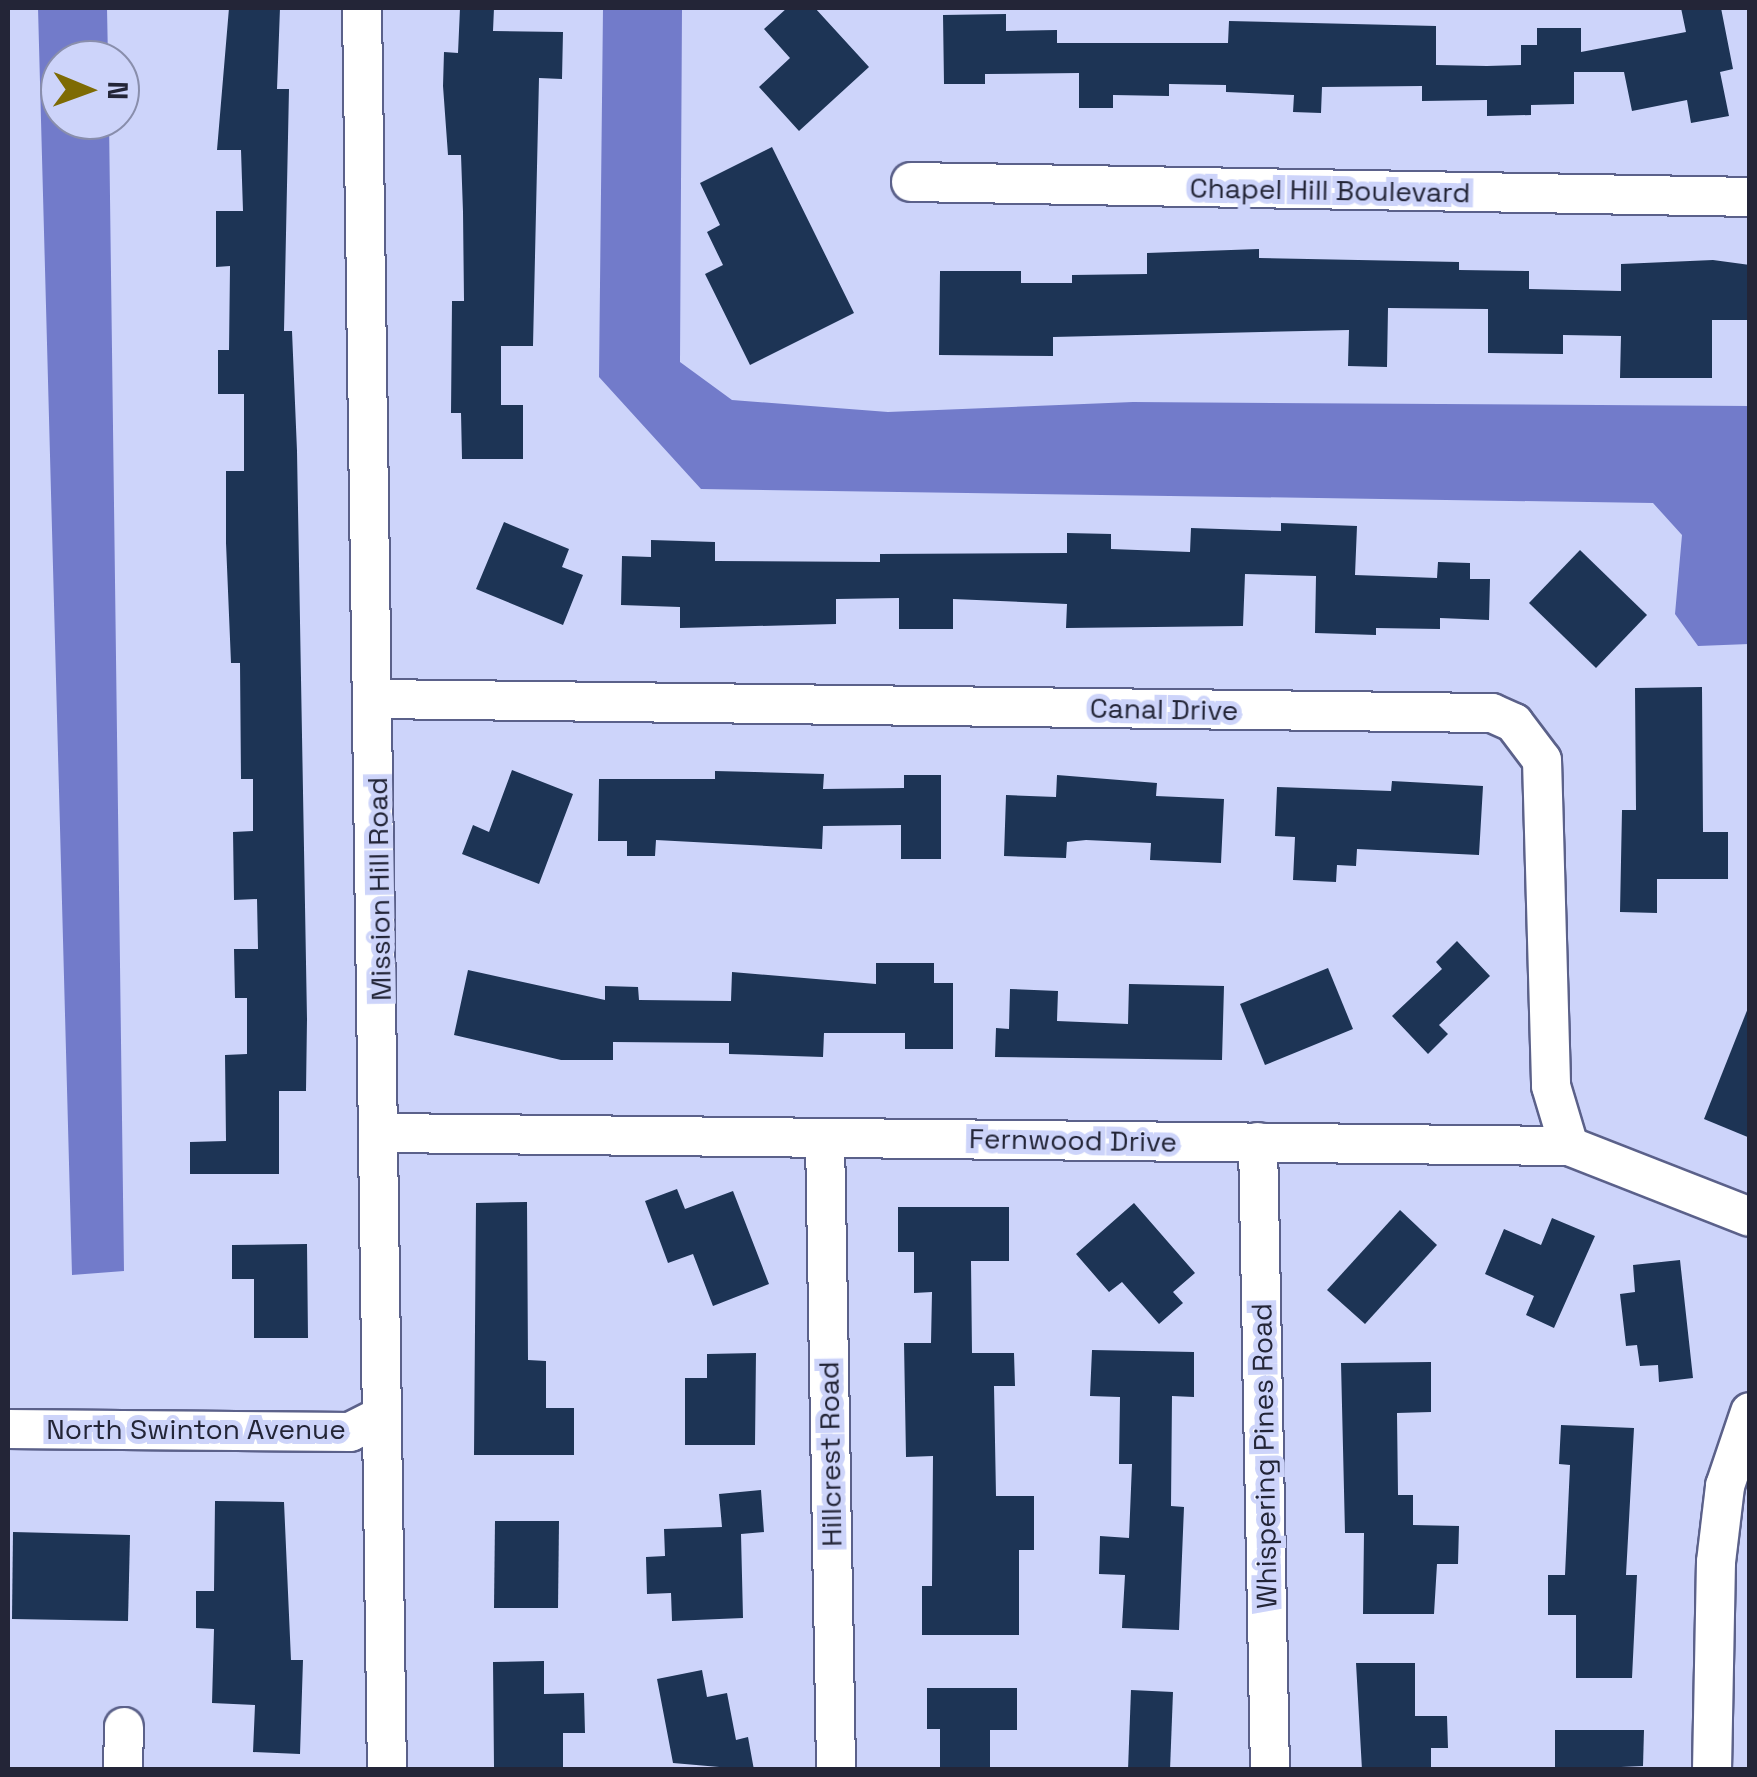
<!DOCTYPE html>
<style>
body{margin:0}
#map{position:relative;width:1757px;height:1777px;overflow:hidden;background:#cdd4fa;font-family:"Space Grotesk",sans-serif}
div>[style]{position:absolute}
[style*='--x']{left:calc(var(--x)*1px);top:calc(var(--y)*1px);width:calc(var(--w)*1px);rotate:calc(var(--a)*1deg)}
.water>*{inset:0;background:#727bca}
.building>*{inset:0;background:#1d3455}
.roads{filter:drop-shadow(2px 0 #5b618a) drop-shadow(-2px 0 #5b618a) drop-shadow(0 2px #5b618a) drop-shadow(0 -2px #5b618a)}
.minor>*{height:38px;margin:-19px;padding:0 19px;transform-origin:19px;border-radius:19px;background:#fff}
span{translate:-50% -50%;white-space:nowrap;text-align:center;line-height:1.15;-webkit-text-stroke:10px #cdd4fa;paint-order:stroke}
.street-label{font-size:28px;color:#232537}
.frame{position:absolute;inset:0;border:10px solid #232537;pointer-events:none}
.north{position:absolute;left:40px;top:40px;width:100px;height:100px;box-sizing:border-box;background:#cdd4fa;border:2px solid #898eac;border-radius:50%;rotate:91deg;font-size:28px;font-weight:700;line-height:40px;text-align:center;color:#232537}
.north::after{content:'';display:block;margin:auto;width:35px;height:45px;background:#7e6b04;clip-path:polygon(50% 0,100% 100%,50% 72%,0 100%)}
</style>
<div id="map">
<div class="water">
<i style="clip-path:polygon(38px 8px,107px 8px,108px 60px,60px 60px,60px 120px,109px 120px,124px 1271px,72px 1275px)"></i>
<i style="clip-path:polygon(603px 8px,682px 8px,680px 362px,732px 400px,888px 412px,1133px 402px,1749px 406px,1749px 644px,1698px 646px,1675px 614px,1682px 535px,1653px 503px,701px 489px,599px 377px)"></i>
</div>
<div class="building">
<i style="clip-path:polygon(229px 8px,280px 8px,277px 89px,289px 89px,284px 331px,292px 331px,297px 451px,307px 1019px,306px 1091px,279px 1091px,279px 1174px,190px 1174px,190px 1142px,226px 1141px,225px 1055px,247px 1054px,247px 998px,235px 998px,234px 949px,258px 949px,257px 899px,234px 900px,233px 832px,253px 831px,253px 779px,241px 779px,240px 663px,231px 663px,226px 543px,226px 471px,244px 471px,244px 394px,218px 394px,218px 350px,229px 350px,230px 266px,216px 267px,216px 211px,243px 211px,241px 150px,217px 150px)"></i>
<i style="clip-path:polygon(460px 8px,494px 8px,493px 31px,563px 32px,562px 79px,539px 78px,533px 346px,501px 346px,501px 405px,523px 405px,523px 459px,462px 459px,461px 413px,451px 413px,452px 301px,464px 301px,463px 212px,461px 155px,448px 155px,443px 86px,444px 52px,458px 53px)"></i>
<i style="clip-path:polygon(787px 8px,815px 8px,869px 67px,799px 131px,759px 87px,790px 58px,764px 29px)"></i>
<i style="clip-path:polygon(1681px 8px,1721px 8px,1733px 69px,1720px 72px,1729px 116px,1691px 123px,1687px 100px,1632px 111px,1624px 72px,1574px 72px,1574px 104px,1531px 105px,1531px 115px,1487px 116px,1487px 100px,1422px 101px,1422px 86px,1322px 87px,1321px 113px,1293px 112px,1294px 95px,1226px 92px,1226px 85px,1169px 84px,1169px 96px,1113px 95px,1113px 108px,1079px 108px,1079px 73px,985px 74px,985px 84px,944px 84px,943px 15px,1006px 14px,1006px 31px,1057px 30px,1057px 43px,1228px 43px,1229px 21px,1436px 26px,1436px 65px,1487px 66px,1521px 65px,1521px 45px,1537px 45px,1537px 28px,1581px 28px,1581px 52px,1686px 32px)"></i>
<i style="clip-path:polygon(772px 147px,854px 313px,750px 365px,705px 274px,723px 265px,707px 232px,720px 225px,700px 183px)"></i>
<i style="clip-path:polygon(1259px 249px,1259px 258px,1459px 262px,1459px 270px,1529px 271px,1529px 289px,1621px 291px,1621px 264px,1713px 260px,1750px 265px,1750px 320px,1712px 320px,1712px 378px,1620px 378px,1621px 336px,1563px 335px,1563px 354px,1488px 353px,1488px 309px,1388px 308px,1387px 367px,1348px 366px,1349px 330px,1053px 337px,1053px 356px,939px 355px,940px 271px,1021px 271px,1021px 283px,1072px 283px,1072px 275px,1147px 274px,1147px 253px)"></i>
<i style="clip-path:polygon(504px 522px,569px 549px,562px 567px,583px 575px,563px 625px,476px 589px)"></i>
<i style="clip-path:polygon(1281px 523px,1357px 526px,1355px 575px,1437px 578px,1438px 562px,1470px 563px,1470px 579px,1490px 579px,1489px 620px,1440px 618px,1440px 629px,1376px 628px,1376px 635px,1315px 633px,1316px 576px,1245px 574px,1243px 626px,1066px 628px,1067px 604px,953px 599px,953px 629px,899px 629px,899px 598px,836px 599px,836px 624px,680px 628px,680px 607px,621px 605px,622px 556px,651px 557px,651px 540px,715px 542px,715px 561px,880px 562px,880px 554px,1067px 553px,1067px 533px,1111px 534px,1111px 549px,1190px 552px,1191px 528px,1281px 531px)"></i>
<i style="clip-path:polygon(1580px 550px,1647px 615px,1596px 668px,1529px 603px)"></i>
<i style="clip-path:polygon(1702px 687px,1703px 832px,1728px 832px,1728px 879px,1657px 879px,1657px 913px,1620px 912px,1622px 810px,1636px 810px,1635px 688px)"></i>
<i style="clip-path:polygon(512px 770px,573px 794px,539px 884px,462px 854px,473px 825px,489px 832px)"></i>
<i style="clip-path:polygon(715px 771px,824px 774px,823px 789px,904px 788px,904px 775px,941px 775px,941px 859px,901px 859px,901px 825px,823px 826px,822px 849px,656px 840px,655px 856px,627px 856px,627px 841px,598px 841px,599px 779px,715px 779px)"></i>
<i style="clip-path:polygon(1057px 775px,1157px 783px,1156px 796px,1224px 799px,1221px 863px,1150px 860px,1151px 843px,1086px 840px,1067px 842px,1066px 858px,1004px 856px,1006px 795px,1056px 797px)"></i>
<i style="clip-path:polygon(1392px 781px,1483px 786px,1479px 855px,1357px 849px,1356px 866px,1337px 865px,1336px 882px,1293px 880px,1295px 837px,1275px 836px,1277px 787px,1391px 791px)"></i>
<i style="clip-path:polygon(1457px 941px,1490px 976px,1439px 1025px,1448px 1034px,1428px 1054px,1392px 1016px,1442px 969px,1436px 962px)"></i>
<i style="clip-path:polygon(876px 963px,934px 963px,934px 983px,953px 983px,953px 1049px,905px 1049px,905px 1033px,824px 1033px,823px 1057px,729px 1054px,729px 1043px,613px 1042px,613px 1060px,561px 1060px,454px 1035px,468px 970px,605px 1000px,605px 986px,638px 987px,639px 1000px,731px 1001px,732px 972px,876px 984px)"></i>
<i style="clip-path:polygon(1328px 968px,1353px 1029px,1265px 1065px,1240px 1004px)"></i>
<i style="clip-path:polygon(1129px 984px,1224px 986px,1222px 1060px,995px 1057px,996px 1028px,1009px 1029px,1010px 989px,1058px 991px,1057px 1021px,1128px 1024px)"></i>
<i style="clip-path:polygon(1748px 1008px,1750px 1008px,1750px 1138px,1704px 1119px)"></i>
<i style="clip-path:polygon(677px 1189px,685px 1209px,733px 1191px,769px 1284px,713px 1306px,693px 1254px,668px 1263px,645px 1201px)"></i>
<i style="clip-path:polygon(527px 1202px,528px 1360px,546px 1361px,546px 1408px,574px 1408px,574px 1455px,474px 1455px,476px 1203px)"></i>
<i style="clip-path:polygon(1134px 1203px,1195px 1273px,1173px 1292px,1183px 1303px,1159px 1324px,1122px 1282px,1109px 1292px,1076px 1254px)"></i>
<i style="clip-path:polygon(898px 1207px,1009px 1207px,1009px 1261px,971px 1261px,972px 1353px,1014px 1353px,1015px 1386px,994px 1386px,996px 1496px,1034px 1496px,1034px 1550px,1019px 1550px,1019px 1635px,922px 1635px,922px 1586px,932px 1586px,933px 1456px,906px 1457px,904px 1343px,931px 1343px,932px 1292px,914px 1293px,914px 1252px,898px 1252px)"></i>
<i style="clip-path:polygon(1400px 1210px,1437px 1245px,1365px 1324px,1327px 1290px)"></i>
<i style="clip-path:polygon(1552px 1218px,1595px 1236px,1554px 1328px,1526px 1315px,1534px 1296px,1485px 1274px,1504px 1229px,1541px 1245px)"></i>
<i style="clip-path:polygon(307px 1244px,308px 1338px,254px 1338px,254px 1279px,232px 1279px,232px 1245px)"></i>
<i style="clip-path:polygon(1680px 1260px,1693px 1378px,1659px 1382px,1658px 1365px,1640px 1366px,1637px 1345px,1626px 1346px,1620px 1294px,1635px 1292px,1633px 1265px)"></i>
<i style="clip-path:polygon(1092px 1350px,1194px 1352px,1194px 1397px,1172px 1396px,1171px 1506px,1184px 1507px,1179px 1630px,1122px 1628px,1125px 1575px,1099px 1574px,1100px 1536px,1129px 1538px,1132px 1464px,1119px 1464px,1120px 1397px,1090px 1396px)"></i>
<i style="clip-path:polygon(756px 1353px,755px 1445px,685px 1445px,685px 1378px,707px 1378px,707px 1354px)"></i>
<i style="clip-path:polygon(1431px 1362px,1431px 1412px,1397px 1413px,1398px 1495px,1413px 1495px,1413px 1525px,1459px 1526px,1458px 1564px,1437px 1564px,1434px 1614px,1363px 1614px,1364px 1533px,1345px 1533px,1341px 1363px)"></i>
<i style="clip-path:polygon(1561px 1425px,1634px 1428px,1626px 1575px,1637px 1575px,1632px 1678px,1576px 1678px,1576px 1615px,1548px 1615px,1548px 1575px,1565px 1575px,1570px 1465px,1559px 1464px)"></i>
<i style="clip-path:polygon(761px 1490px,764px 1532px,741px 1534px,743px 1618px,672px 1621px,671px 1593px,647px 1594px,646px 1557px,665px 1556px,664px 1529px,722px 1527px,719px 1494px)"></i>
<i style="clip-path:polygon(215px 1501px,284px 1502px,291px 1660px,303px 1660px,300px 1754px,253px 1752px,255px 1705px,212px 1703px,214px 1629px,196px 1628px,196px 1591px,214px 1591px)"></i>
<i style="clip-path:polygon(495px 1521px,559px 1521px,558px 1608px,494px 1608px)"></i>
<i style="clip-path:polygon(13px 1532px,130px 1535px,128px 1621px,12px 1619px)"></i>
<i style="clip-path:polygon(544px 1661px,544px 1694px,584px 1693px,585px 1733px,563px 1733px,563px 1767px,494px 1768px,493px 1662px)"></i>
<i style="clip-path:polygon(1356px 1663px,1415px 1663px,1415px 1716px,1447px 1716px,1448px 1748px,1431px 1748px,1431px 1770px,1362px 1770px)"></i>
<i style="clip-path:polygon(702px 1670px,707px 1697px,727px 1693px,736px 1740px,748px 1737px,754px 1770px,673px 1763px,657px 1679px)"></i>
<i style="clip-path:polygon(927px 1688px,1017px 1688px,1017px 1730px,990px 1730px,990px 1770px,940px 1770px,940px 1729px,927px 1729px)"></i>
<i style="clip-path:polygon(1131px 1690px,1173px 1692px,1170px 1770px,1128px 1770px)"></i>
<i style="clip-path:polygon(1555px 1730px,1644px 1730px,1643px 1766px,1555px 1770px)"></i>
</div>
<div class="roads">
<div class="minor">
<i style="--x:362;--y:8;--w:1762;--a:89.19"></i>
<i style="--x:911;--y:182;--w:839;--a:1.02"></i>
<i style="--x:375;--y:699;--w:1117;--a:0.72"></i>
<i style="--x:1492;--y:713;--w:24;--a:24"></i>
<i style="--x:1514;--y:723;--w:46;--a:52.9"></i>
<i style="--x:1542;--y:760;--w:326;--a:88.4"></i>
<i style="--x:1551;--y:1086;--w:63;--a:73.3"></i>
<i style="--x:383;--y:1133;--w:1186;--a:0.63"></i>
<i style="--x:1569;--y:1146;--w:194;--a:21.4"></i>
<i style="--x:825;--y:1138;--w:632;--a:89"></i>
<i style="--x:1258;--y:1142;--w:628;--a:88.91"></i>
<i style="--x:8;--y:1429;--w:342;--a:0.5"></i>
<i style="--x:350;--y:1432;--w:35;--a:-27"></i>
<i style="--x:123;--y:1770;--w:43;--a:-88.7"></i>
<i style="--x:1712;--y:1770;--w:208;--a:-88.9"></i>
<i style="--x:1716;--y:1562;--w:77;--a:-83.2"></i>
<i style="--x:1725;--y:1486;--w:78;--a:-71.3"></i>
</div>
</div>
<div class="street-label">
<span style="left:1330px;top:190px;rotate:1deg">Chapel Hill Boulevard</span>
<span style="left:1164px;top:709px;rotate:1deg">Canal Drive</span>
<span style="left:379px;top:889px;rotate:-91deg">Mission Hill Road</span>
<span style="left:1073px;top:1140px;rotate:1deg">Fernwood Drive</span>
<span style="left:196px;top:1429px">North Swinton Avenue</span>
<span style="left:830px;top:1454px;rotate:-91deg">Hillcrest Road</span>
<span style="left:1264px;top:1456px;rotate:-91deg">Whispering Pines Road</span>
</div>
<div class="frame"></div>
<div class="north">N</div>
</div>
